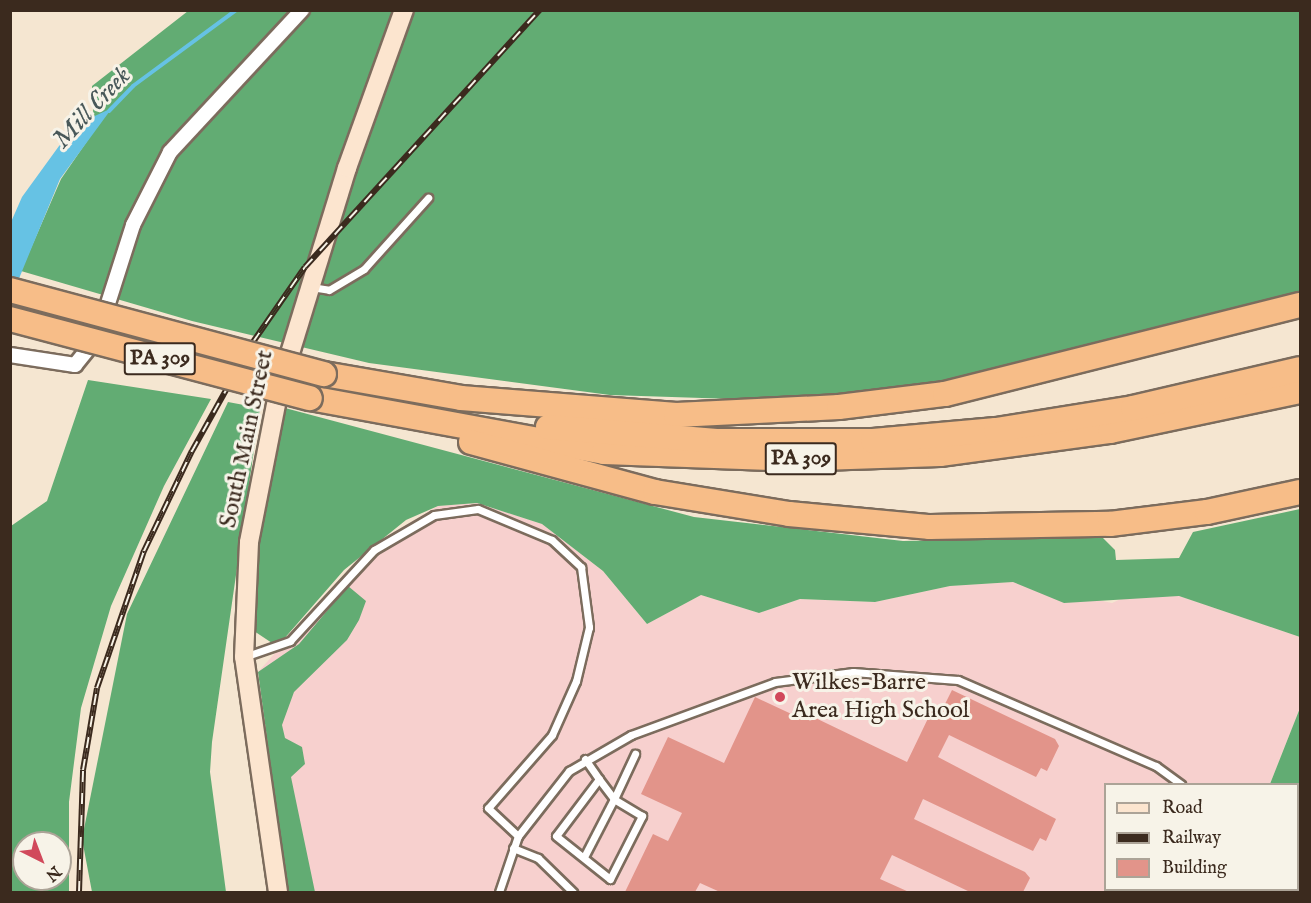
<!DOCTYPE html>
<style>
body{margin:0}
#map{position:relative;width:1311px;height:903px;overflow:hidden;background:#f5e6d1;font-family:"IM FELL English",serif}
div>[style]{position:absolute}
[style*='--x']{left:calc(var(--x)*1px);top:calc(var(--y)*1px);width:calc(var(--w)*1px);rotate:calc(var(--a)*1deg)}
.built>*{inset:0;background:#f7d0ce}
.forest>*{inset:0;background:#62ac73}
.water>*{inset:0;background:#66c2e4}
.stream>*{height:4px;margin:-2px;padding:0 2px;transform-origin:2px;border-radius:2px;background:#66c2e4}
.building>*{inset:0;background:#e2948a}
.roads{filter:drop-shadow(2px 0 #7c6c5d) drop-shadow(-2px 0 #7c6c5d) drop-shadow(0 2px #7c6c5d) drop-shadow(0 -2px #7c6c5d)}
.lane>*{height:7px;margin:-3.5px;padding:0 3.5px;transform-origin:3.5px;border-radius:3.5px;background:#fff}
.street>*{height:14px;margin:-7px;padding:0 7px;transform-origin:7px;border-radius:7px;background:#fff}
.secondary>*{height:18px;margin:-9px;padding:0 9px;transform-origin:9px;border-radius:9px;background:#fce5cf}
.highway>*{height:24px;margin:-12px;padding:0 12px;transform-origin:12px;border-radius:12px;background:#f7bd88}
.rail>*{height:6px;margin-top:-3px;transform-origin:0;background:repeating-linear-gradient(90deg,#f7f3e8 0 11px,#3b2a1e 0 22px);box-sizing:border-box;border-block:2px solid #3b2a1e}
.bridges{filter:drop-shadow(2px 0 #7c6c5d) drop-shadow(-2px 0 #7c6c5d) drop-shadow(0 2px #7c6c5d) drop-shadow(0 -2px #7c6c5d)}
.highway-bridge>*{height:24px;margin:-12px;padding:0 12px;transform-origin:12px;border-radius:12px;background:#f7bd88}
.dots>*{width:16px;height:16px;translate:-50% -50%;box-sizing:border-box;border:3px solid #f7f3e8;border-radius:50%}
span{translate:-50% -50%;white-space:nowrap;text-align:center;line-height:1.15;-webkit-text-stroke:6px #f7f3e8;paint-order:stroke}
.shield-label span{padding:2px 4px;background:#f7f3e8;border:2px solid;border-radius:4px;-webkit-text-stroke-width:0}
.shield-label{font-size:22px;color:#3b2a1e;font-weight:700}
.street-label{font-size:24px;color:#3b2a1e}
.poi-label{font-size:24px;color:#3b2a1e}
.left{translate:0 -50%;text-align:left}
.water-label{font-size:26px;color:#485859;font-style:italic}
.frame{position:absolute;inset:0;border:12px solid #3b2a1e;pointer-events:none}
.legend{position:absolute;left:1104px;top:783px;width:195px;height:108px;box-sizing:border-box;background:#f7f3e8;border:2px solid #aca397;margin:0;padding:8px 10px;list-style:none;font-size:18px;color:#3b2a1e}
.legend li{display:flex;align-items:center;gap:12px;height:30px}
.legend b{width:30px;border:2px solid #aca397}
.north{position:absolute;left:12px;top:831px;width:60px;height:60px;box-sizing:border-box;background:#f7f3e8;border:2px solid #aca397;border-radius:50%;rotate:138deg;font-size:16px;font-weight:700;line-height:24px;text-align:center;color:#3b2a1e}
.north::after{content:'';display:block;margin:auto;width:21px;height:27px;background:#d1495b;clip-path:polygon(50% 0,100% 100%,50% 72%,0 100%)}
</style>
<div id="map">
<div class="built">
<i style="clip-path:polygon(477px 503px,542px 524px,603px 571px,647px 624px,701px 595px,759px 613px,800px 599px,875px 602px,950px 586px,1013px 582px,1112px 603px,1123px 598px,1179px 596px,1300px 637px,1300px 708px,1270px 784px,1106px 784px,1106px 890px,1229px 892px,288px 892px,258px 672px,372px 545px,438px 506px)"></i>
</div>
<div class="forest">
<i style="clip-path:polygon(188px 11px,1300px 11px,1300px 292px,935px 386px,767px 400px,610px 395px,369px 363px,192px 321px,21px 271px,61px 179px,94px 131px,92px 86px)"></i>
<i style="clip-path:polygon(evenodd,88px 380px,211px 399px,164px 486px,111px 606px,81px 708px,69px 802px,69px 892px,11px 892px,11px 526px,47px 501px,88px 380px,24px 843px,60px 843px,60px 879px,24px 879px,24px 843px)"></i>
<i style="clip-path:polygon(228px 402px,260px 408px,212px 742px,210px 772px,226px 892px,92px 892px,82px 839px,127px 614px)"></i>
<i style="clip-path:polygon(285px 408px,694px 517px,903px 541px,1102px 537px,1115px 550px,1116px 560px,1179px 558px,1193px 532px,1300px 509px,1300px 637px,1179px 596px,1064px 603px,1013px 582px,950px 586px,875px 602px,800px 599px,759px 613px,701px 595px,647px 624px,603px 571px,542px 524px,477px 503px,438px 506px,406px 520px,344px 570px,283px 640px,272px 643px,254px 631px,256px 547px)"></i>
<i style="clip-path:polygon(348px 586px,366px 601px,359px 620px,347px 640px,294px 692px,282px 725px,285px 738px,302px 747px,305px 764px,291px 777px,315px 892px,288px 892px,258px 672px,299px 644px)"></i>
<i style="clip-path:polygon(1300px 708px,1300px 892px,1229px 892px,1298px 890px,1298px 784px,1270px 784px)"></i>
</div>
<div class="water">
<i style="clip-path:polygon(112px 108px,60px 179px,11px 298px,11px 222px,22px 197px,59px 146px,84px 121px)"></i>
</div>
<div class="stream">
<i style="--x:109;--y:111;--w:35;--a:-46"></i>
<i style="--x:133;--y:86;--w:128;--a:-36.4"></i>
</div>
<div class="building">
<i style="clip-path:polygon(952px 690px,1055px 739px,1059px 746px,1047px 771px,1041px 768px,1036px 777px,949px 735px,938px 757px,1056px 819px,1046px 841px,1040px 838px,1033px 851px,923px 799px,914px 819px,1025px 872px,1030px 878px,1023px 892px,970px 892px,892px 855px,880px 879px,909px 892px,720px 892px,700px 883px,695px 892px,625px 892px,653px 834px,668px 841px,682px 813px,641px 794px,668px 737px,724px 763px,755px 697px,800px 718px,803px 712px,907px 762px,933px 708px,941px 712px)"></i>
</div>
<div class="roads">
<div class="lane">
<i style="--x:311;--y:287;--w:18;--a:9"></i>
<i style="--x:329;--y:290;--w:41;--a:-31"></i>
<i style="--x:364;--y:269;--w:96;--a:-48"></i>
<i style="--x:244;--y:657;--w:49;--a:-19.2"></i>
<i style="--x:290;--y:641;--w:124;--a:-47.3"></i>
<i style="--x:374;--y:550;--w:69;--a:-30.3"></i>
<i style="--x:434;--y:515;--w:44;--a:-7.8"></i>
<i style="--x:478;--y:509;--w:80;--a:22.7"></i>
<i style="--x:552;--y:540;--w:40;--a:43"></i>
<i style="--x:581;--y:567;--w:61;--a:82.4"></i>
<i style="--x:589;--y:627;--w:56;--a:103.5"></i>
<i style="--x:576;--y:681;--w:59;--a:114"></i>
<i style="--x:552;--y:735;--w:97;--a:131.2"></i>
<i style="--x:488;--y:808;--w:41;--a:43"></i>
<i style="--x:585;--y:759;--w:24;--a:55"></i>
<i style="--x:599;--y:779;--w:71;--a:127"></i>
<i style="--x:556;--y:836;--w:69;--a:38.5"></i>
<i style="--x:610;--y:879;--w:71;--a:-63.1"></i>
<i style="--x:642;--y:816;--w:33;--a:-149"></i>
<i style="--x:614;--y:799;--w:50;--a:-65"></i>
<i style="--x:513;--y:848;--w:27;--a:22"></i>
<i style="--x:538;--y:858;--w:49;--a:44.2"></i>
<i style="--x:584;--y:857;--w:65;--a:-62.7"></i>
<i style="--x:614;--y:799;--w:25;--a:-127"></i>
<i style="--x:499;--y:892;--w:59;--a:-71.3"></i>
<i style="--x:518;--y:836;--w:83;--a:-51.9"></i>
<i style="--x:569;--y:771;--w:72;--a:-30.1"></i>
<i style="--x:631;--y:735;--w:153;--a:-20.2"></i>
<i style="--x:775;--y:682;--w:79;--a:-7.3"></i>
<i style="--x:853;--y:672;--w:105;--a:4.4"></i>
<i style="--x:958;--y:680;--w:216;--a:23.5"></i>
<i style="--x:1156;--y:766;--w:31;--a:36"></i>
<i style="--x:1185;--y:892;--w:3;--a:-45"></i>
</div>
<div class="street">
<i style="--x:10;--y:355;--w:66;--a:8.7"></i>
<i style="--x:75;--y:365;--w:35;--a:-51"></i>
<i style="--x:97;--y:338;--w:119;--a:-72.3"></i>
<i style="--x:133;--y:225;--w:82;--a:-63.1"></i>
<i style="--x:170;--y:152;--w:194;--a:-47.1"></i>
</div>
<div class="secondary">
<i style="--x:278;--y:892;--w:237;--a:-98.2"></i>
<i style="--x:244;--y:657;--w:115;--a:-87.5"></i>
<i style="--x:249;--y:542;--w:156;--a:-78.9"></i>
<i style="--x:279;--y:389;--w:231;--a:-72.9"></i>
<i style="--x:347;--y:168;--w:168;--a:-70.2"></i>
</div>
<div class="highway">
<i style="--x:324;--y:374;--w:139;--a:9.9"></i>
<i style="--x:461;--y:398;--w:216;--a:4.5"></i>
<i style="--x:676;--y:415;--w:163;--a:-2.8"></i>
<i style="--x:839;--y:407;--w:107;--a:-7"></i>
<i style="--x:945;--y:394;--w:366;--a:-14.1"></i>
<i style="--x:310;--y:398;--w:299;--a:10.4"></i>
<i style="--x:604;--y:452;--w:187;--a:2.1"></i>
<i style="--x:791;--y:459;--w:149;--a:-1.9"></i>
<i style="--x:940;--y:454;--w:172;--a:-7.7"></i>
<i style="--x:1110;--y:431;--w:194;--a:-11.9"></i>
<i style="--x:548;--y:427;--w:172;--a:4.7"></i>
<i style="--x:719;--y:441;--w:154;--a:0"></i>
<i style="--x:873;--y:441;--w:123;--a:-5.1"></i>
<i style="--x:996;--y:430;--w:139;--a:-9.1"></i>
<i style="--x:1133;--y:408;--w:171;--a:-13.1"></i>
<i style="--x:471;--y:442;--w:191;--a:15.2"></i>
<i style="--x:655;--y:492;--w:136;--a:9.3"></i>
<i style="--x:789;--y:514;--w:142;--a:5.3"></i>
<i style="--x:930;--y:527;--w:180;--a:-1"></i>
<i style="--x:1110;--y:524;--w:98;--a:-7.1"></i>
<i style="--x:1207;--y:512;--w:95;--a:-12.1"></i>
</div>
</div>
<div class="rail">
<i style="--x:79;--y:892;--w:122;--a:-88.1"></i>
<i style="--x:83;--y:770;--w:83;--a:-80.3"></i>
<i style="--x:97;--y:688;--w:145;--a:-71.1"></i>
<i style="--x:144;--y:551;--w:111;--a:-64.4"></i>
<i style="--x:192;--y:451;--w:125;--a:-60.8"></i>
<i style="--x:253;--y:342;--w:91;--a:-55.3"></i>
<i style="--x:305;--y:267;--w:348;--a:-47.6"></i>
</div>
<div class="bridges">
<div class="highway-bridge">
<i style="--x:10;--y:290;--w:325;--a:15"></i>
<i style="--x:10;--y:319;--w:310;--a:14.8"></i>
</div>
</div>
<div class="dots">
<i style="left:780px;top:697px;background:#d1495b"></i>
</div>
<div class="shield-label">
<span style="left:160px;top:359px">PA 309</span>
<span style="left:801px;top:459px">PA 309</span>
</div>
<div class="street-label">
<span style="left:247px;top:439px;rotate:-78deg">South Main Street</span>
</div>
<div class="poi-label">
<span class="left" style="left:792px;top:697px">Wilkes-Barre<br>Area High School</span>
</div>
<div class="water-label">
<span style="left:92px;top:108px;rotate:-47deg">Mill Creek</span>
</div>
<div class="frame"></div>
<ul class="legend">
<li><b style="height:8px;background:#fce5cf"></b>Road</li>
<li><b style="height:8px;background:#3b2a1e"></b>Railway</li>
<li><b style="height:16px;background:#e2948a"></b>Building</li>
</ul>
<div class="north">N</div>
</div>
